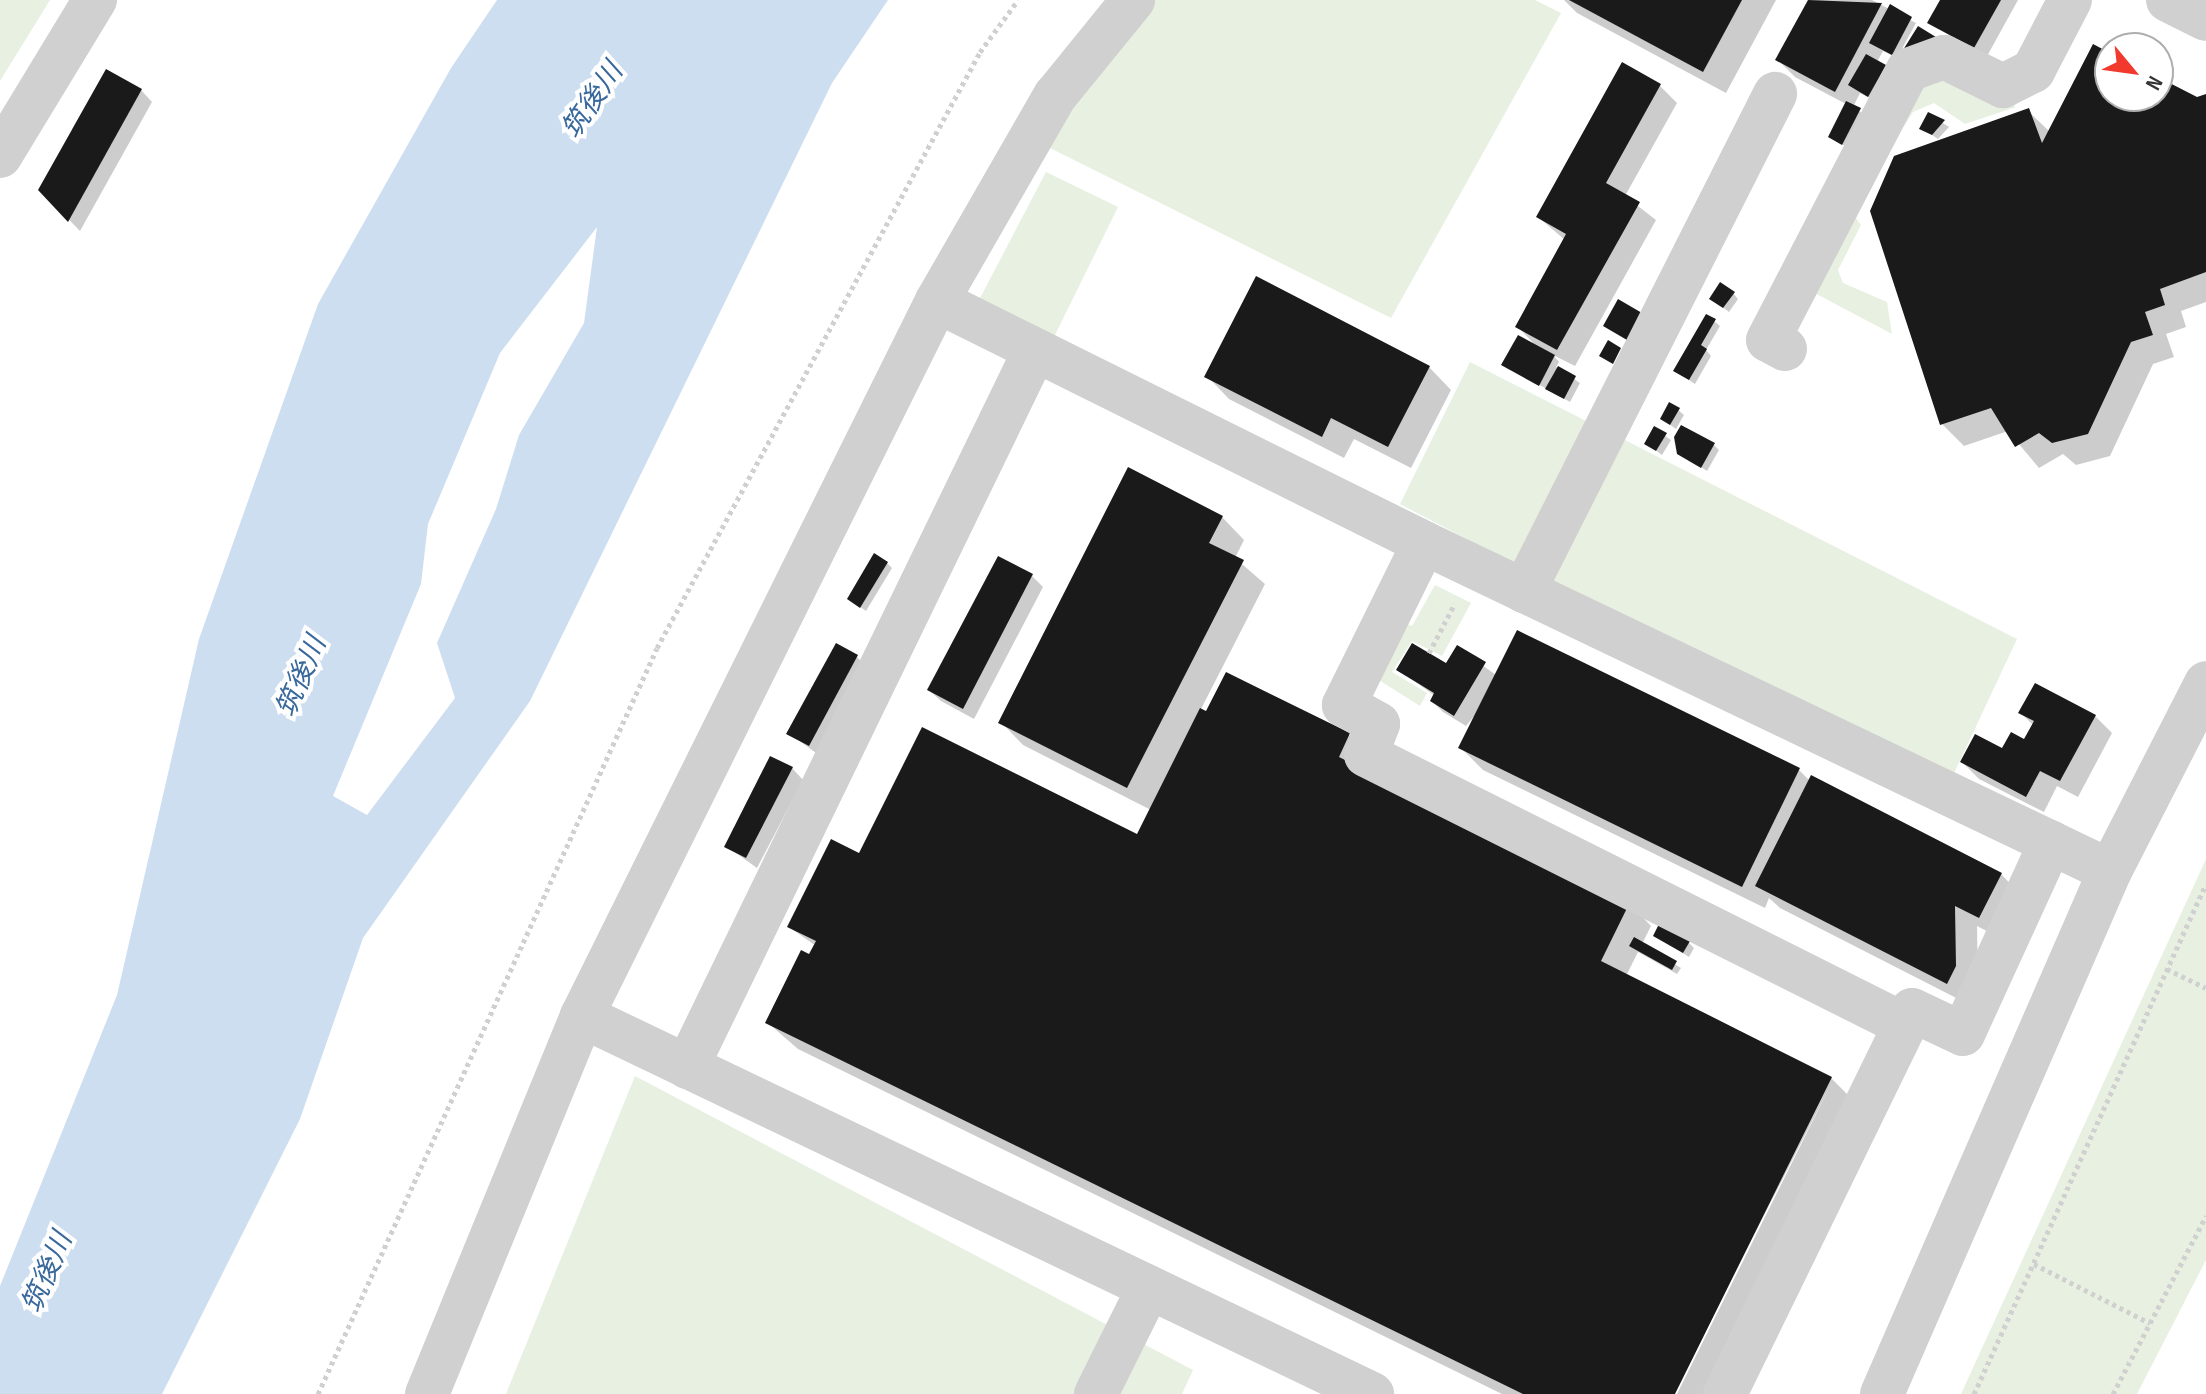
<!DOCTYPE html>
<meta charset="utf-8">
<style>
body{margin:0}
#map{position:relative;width:2206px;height:1394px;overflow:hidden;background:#fff;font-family:"Sofia Sans Condensed","Noto Sans JP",sans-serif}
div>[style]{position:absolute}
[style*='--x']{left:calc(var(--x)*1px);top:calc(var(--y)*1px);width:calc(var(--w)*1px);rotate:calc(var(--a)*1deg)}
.green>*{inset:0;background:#e7f0e1}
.water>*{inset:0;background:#cddef0}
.shadow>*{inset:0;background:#0003}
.building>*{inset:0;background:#1a1a1a}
.path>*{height:5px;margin-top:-2.5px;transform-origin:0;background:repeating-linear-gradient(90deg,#d0d0d0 0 4px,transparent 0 8px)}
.minor>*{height:44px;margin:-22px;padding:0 22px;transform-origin:22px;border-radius:22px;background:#d0d0d0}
span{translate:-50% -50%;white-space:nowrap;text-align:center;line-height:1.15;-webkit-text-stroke:8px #fff;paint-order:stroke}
.water-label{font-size:28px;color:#39699c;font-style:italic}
.north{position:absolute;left:2094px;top:32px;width:80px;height:80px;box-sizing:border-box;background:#fff;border:2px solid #adadad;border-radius:50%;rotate:119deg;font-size:22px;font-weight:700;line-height:32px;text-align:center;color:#333}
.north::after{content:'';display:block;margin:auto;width:28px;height:36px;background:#f1392e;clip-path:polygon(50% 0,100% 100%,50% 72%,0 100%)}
</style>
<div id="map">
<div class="green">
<i style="clip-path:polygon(0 0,50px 0,0 81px)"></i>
<i style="clip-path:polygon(1151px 0,1535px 0,1561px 13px,1391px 318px,1044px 145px)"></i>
<i style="clip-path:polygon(1950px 71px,2016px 107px,1965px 124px,1934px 103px,1913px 112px,1889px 150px,1912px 84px)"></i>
<i style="clip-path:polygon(1046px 172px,1118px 207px,1054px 337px,978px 302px)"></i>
<i style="clip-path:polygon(1851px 211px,1861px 225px,1838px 270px,1843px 283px,1887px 302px,1892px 334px,1809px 290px)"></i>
<i style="clip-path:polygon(1470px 362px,1598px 427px,1526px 570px,1400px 504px)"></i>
<i style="clip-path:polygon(1611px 433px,2017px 639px,1949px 784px,1539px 590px)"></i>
<i style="clip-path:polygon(1435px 585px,1471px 603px,1442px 656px,1412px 641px,1392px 672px,1427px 693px,1420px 706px,1371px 675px,1401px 622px,1412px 626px)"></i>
<i style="clip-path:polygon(2206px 859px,2206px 1260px,2137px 1394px,1961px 1394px)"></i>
<i style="clip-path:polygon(635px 1076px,1193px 1370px,1182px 1394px,506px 1394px)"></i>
</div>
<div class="water">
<i style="clip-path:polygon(evenodd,497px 0,888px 0,832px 83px,530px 701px,363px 938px,300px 1119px,162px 1394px,0 1394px,0 1286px,117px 995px,199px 639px,318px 304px,451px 68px,497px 0,597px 227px,584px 323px,519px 435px,496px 509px,437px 643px,455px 698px,367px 815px,333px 796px,421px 584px,428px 524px,500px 353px,597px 227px)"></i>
</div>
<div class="shadow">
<i style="clip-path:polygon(1564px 0,1776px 0,1726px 93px,1577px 13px)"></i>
<i style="clip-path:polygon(1810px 0,1872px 0,1916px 23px,1897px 58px,1883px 51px,1877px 62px,1885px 67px,1874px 100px,1860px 93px,1853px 107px,1865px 115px,1848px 148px,1830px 137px,1846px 104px,1795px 77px,1778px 60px)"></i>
<i style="clip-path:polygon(1942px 0,2018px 0,1986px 58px,1930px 23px)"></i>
<i style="clip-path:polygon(2110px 55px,2110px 96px,2158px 96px,2158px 80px,2196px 99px,2206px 96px,2206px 302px,2181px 311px,2186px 327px,2166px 334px,2174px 357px,2153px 364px,2110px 456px,2076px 465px,2063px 454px,2039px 468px,2008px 431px,1964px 446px,1942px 424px,2028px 111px,2050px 132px)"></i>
<i style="clip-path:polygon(1623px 65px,1660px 86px,1677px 103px,1625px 196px,1656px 220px,1575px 366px,1553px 355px,1559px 362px,1556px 367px,1580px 383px,1570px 402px,1504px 365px,1536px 346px,1517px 326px,1565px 240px,1538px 217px)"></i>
<i style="clip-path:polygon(141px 90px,152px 102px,80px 231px,40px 190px)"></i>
<i style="clip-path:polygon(1929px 114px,1949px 127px,1938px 139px,1922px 128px)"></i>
<i style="clip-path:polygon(1733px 293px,1738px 299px,1729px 312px,1717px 303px)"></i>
<i style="clip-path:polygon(1714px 321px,1720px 326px,1706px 350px,1711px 356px,1695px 384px,1675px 371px)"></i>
<i style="clip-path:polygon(1429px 367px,1451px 390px,1411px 468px,1354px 439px,1344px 458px,1229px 399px,1207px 376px)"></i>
<i style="clip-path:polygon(1678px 410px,1684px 415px,1676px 429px,1662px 419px)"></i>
<i style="clip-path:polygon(1655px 429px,1671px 440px,1662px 455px,1647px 444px)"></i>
<i style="clip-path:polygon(1714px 445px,1719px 450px,1707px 471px,1679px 453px)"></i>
<i style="clip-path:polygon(1222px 517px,1244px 540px,1235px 558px,1265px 584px,1200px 711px,1207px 714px,1227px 674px,1349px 735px,1629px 903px,1651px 926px,1642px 944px,1681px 968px,1677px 974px,1638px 952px,1626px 976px,1831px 1078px,1854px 1101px,1708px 1394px,1677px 1394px,1831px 1084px,1673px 1394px,1502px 1394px,798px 1049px,768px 1023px,816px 946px,789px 927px,858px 855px,1138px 837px,1151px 810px,1023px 745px,1001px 722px)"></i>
<i style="clip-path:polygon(887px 563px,892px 568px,866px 611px,849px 599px)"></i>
<i style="clip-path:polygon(1032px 576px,1043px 587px,974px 719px,941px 701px,929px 690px)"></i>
<i style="clip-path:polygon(1457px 647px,1496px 675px,1799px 770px,1810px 781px,2001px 874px,2023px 897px,2002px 939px,1977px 926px,1978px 989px,1970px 1005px,1780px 908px,1769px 898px,1765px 908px,1483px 770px,1461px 748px,1479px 710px,1466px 726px,1443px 712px,1432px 701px,1435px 696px,1398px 669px,1446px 666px)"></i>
<i style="clip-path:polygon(857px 657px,868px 668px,820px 756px,789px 733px)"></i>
<i style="clip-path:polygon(2021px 713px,2095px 716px,2112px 733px,2078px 797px,2057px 786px,2044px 812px,1979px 779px,1962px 762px,2025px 742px,2034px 726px)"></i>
<i style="clip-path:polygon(792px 768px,803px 780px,757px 868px,726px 846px)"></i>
<i style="clip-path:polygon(1655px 936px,1689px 943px,1694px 948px,1689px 957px)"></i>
</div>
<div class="building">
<i style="clip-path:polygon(1569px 0,1742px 0,1703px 72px)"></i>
<i style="clip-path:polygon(1808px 0,1882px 3px,1835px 92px,1775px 60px)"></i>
<i style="clip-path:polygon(1940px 0,2001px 0,1974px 48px,1927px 23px)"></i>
<i style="clip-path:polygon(1890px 4px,1912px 17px,1892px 55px,1869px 43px)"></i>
<i style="clip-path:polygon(1918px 26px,1944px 42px,1903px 50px)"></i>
<i style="clip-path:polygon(2093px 44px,2110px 53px,2110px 96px,2158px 96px,2158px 77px,2197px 97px,2206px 94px,2206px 272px,2160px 289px,2165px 305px,2145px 312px,2153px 335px,2131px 342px,2088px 434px,2052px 443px,2039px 433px,2015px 447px,1991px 408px,1940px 425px,1870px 211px,1894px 156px,2029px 108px,2042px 143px)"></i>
<i style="clip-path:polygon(1866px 54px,1886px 65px,1868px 97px,1848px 85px)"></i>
<i style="clip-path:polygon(1622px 62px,1661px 84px,1606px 183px,1640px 202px,1557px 350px,1515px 327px,1566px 234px,1536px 217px)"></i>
<i style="clip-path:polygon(106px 69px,142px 89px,68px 222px,38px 190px)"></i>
<i style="clip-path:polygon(1846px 101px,1861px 108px,1842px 145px,1828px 137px)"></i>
<i style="clip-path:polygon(1928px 112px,1945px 120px,1932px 135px,1919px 129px)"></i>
<i style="clip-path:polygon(1256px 276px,1430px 366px,1388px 447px,1331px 418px,1322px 437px,1204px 377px)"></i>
<i style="clip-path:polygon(1720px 282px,1735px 292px,1723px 308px,1709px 299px)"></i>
<i style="clip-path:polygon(1618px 299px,1642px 313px,1627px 340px,1603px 326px)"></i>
<i style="clip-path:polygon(1706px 314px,1716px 319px,1701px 345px,1707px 349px,1689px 380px,1673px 371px)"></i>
<i style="clip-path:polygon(1518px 335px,1555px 355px,1539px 386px,1501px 365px)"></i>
<i style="clip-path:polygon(1608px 340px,1621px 348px,1613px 364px,1599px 356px)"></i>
<i style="clip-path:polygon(1558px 366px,1576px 376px,1564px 399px,1545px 389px)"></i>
<i style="clip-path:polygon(1669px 402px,1680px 408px,1670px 425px,1660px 419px)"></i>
<i style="clip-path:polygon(1681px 425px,1715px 443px,1701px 468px,1677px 454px,1674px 437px)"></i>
<i style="clip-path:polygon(1654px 426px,1667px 433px,1656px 451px,1644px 444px)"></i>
<i style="clip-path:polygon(1128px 467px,1223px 516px,1209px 543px,1244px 560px,1127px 788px,998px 723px)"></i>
<i style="clip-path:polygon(874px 553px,888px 562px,860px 608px,847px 599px)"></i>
<i style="clip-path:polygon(998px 556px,1033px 574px,963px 709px,927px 690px)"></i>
<i style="clip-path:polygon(1517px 630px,1800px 768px,1742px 887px,1458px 748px)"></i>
<i style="clip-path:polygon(836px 643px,858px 655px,809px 746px,786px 734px)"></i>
<i style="clip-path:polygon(1412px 643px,1446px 663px,1457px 645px,1486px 662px,1454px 716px,1430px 701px,1434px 693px,1396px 670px)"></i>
<i style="clip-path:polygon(1226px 672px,1350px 733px,1339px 757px,1630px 902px,1601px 961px,1832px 1077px,1675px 1394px,1523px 1394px,765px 1023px,801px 950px,809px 954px,816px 941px,787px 927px,831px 839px,859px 853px,922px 727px,1137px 834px,1200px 708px,1206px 711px)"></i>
<i style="clip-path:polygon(2035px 683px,2096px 715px,2060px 781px,2040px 771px,2026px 797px,1960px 762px,1975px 734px,2002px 748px,2011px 732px,2024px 739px,2034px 721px,2018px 713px)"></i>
<i style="clip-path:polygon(770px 756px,793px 767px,746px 858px,724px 847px)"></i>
<i style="clip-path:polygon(1811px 775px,2002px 873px,1979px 918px,1955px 906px,1956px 966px,1947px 984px,1755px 886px)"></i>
<i style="clip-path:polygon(1659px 924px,1690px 941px,1683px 953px,1653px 936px)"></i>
<i style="clip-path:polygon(1634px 937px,1677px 961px,1672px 970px,1629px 946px)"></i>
</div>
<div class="path">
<i style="--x:1429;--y:653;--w:56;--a:-62.5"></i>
<i style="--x:2167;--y:969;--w:43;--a:26"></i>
<i style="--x:2034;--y:1264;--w:130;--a:27"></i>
<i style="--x:318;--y:1394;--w:819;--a:-65.56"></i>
<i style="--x:657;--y:648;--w:678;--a:-61.54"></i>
<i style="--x:980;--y:52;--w:64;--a:-53.8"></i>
<i style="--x:1974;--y:1394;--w:560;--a:-65.54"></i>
<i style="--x:2113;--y:1394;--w:201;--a:-62.4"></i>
</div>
<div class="minor">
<i style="--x:2168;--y:0;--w:42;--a:26.6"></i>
<i style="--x:0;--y:156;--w:183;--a:-58.7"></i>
<i style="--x:937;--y:301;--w:535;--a:26.42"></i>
<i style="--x:1416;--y:539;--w:769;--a:25.57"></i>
<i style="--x:1785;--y:349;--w:19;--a:-152"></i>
<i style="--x:1768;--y:340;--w:304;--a:-62.6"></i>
<i style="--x:1908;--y:70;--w:38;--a:-20"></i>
<i style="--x:1944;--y:57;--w:66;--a:26.2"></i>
<i style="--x:2003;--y:86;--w:34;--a:-27"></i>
<i style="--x:2033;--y:71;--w:80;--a:-62.5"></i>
<i style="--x:1424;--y:543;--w:181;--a:116.3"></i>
<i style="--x:1344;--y:705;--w:39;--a:29"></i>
<i style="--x:1378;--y:724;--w:33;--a:111"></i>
<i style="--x:1366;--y:755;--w:603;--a:26.61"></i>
<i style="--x:1524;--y:591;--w:557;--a:-63.2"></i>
<i style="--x:582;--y:1016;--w:876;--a:25.57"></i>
<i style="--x:687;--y:1067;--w:797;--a:-64.11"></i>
<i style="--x:427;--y:1394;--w:409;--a:-67.7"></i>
<i style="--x:582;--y:1016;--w:798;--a:-63.6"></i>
<i style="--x:937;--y:301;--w:237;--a:-60.1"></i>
<i style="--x:1055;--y:96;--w:124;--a:-50.9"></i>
<i style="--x:1096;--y:1394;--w:119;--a:-63.6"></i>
<i style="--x:1725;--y:1394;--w:427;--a:-64"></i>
<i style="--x:1912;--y:1010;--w:56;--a:25.2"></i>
<i style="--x:1963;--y:1034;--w:211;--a:-65.4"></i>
<i style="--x:1882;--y:1394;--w:571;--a:-66.45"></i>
<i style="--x:2110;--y:871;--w:211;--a:-62.9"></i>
</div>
<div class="water-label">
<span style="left:593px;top:101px;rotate:-56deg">筑後川</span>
<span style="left:302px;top:677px;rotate:-67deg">筑後川</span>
<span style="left:48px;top:1273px;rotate:-67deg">筑後川</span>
</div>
<div class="north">N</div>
</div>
